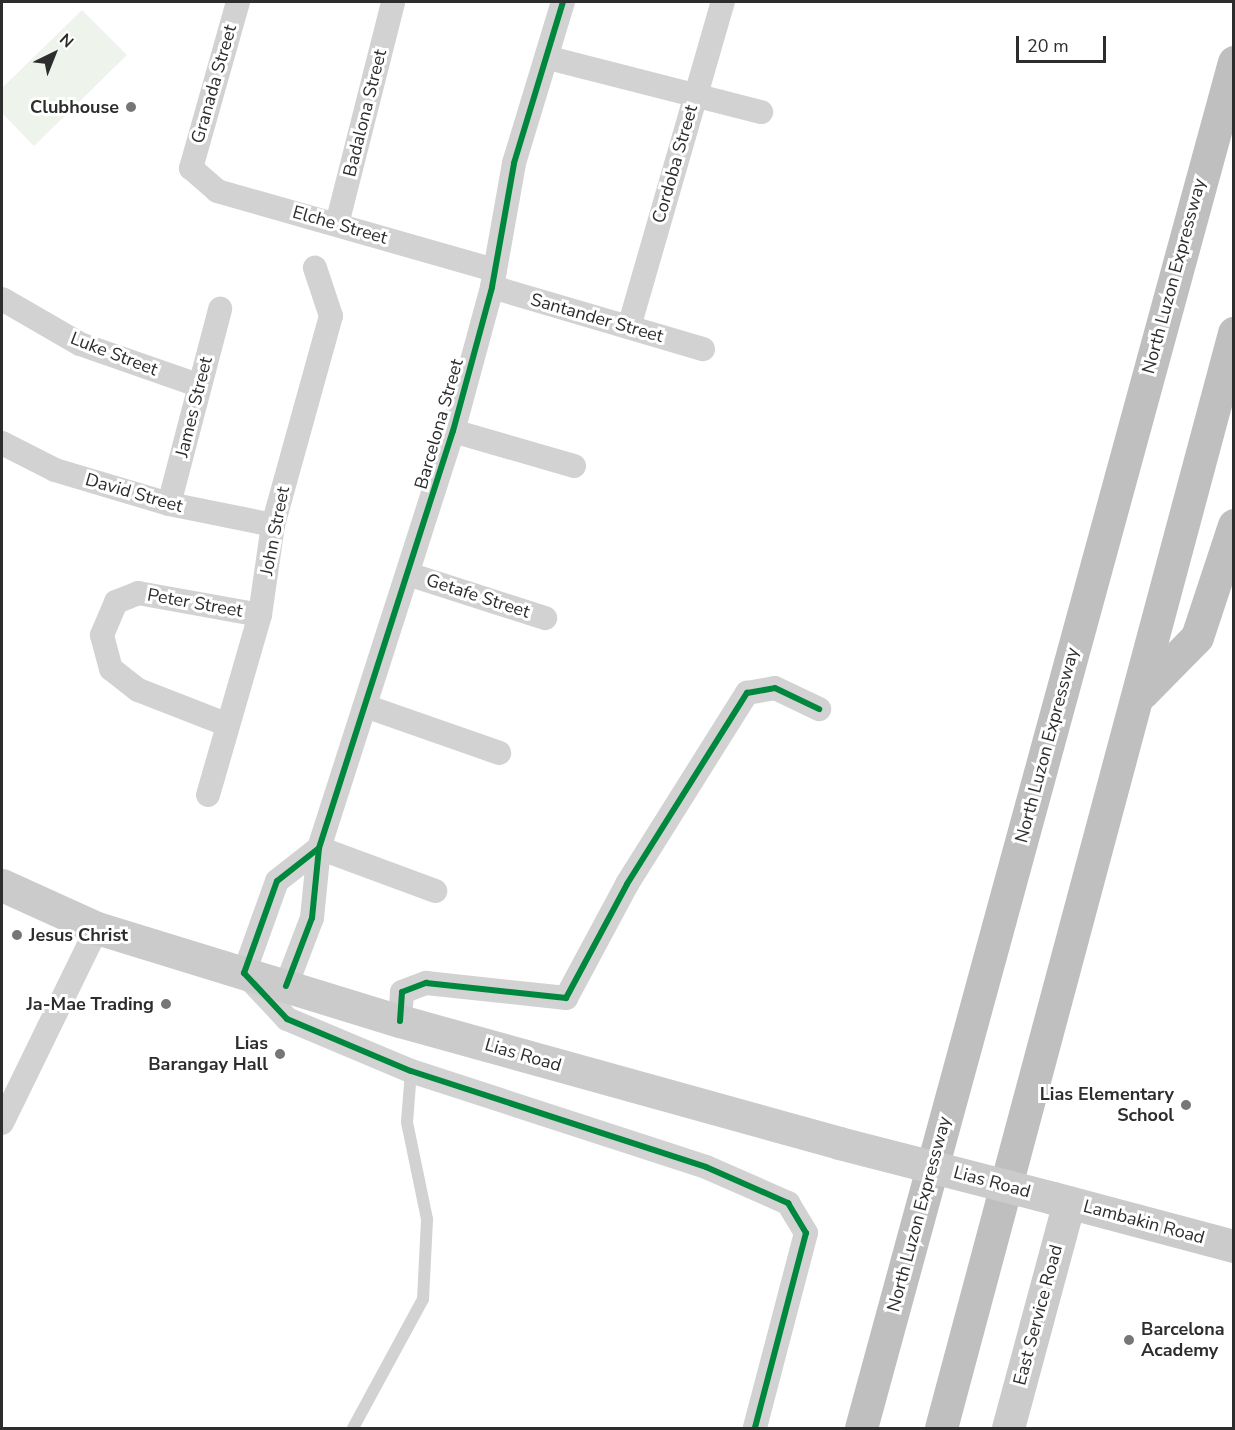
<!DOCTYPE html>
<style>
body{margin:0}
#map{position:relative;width:1235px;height:1430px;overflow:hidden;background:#fff;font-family:"Nunito Sans",sans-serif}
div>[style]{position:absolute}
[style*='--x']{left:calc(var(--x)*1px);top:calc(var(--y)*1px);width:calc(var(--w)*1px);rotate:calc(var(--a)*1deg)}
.green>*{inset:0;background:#eef3ec}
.lane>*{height:12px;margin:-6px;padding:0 6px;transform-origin:6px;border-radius:6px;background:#d2d2d2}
.street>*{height:24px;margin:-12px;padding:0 12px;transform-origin:12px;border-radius:12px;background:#d2d2d2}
.secondary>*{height:33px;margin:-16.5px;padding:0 16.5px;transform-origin:16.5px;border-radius:16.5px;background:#cbcbcb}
.highway>*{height:33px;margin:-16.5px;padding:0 16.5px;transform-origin:16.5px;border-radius:16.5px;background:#bfbfbf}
.secondary-bridge>*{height:33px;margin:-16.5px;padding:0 16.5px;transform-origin:16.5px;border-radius:16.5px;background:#cbcbcb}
.cycleway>*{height:6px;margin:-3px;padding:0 3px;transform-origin:3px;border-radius:3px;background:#00873e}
.dots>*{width:16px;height:16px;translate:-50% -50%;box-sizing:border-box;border:3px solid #fff;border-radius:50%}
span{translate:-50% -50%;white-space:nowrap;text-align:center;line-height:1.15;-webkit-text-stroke:6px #fff;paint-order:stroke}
.street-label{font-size:18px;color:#2d2d2d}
.poi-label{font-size:18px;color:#2d2d2d;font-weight:700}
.right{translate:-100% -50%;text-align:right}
.left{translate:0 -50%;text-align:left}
.frame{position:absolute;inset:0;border:3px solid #2d2d2d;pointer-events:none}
.north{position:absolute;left:24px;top:24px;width:60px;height:60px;-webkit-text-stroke:4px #fff;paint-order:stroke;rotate:43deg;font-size:16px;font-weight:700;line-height:24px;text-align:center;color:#2d2d2d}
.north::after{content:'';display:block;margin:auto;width:21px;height:27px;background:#2d2d2d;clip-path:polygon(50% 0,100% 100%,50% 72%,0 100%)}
.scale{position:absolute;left:1016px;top:36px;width:90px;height:27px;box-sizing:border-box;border:3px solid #2d2d2d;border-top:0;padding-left:8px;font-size:18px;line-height:21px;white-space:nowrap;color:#2d2d2d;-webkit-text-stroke:4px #fff;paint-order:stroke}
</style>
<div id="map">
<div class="green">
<i style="clip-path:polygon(82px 10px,127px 55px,34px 146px,2px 113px,2px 88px)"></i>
</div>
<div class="lane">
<i style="--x:353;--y:1428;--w:147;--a:-61.5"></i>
<i style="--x:423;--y:1299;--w:80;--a:-87.1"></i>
<i style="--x:427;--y:1219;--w:99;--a:-101.7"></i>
<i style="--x:407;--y:1122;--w:51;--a:-85.5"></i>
</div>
<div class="street">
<i style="--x:238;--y:2;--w:173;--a:105.8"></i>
<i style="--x:191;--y:168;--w:35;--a:41"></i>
<i style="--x:217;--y:191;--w:289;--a:15.9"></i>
<i style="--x:549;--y:58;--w:219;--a:14.3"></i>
<i style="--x:337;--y:224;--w:229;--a:-75.8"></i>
<i style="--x:492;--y:287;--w:220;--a:16.4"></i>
<i style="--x:2;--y:299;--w:90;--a:30"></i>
<i style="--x:80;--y:344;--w:125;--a:19.2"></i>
<i style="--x:629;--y:327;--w:338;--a:-73.9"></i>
<i style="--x:453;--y:431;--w:126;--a:16.1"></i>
<i style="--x:2;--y:443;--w:59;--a:27"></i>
<i style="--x:55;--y:470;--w:119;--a:16.6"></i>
<i style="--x:169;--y:504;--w:106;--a:11.4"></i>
<i style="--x:169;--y:504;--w:202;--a:-75.3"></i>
<i style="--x:411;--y:575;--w:141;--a:17.8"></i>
<i style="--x:368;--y:707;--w:139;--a:19.3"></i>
<i style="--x:228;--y:725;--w:97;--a:-158.7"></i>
<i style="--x:138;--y:690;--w:34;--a:-142"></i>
<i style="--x:111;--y:669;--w:35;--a:-105"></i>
<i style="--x:102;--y:635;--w:36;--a:-67"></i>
<i style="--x:116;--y:602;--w:24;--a:-22"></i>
<i style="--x:138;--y:593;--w:124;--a:10.2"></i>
<i style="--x:208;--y:795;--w:187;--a:-73.9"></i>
<i style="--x:260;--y:615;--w:91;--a:-81.8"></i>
<i style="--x:273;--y:525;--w:217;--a:-74.5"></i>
<i style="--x:331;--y:316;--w:51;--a:-108.4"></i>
<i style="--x:319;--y:848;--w:53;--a:141.8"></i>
<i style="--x:277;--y:881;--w:98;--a:109.7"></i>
<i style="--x:244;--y:973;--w:63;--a:46.9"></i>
<i style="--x:287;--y:1019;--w:134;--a:22.8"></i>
<i style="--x:411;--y:1071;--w:310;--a:18"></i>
<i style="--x:706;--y:1167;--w:90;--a:23.7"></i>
<i style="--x:788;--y:1203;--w:35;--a:59"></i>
<i style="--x:806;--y:1233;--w:202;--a:104.7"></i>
<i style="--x:319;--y:848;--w:124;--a:20.3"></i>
<i style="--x:286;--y:986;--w:73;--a:-69.1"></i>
<i style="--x:312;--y:918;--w:70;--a:-84.3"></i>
<i style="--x:319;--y:848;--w:438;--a:-72.2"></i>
<i style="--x:453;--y:431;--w:149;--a:-74.8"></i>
<i style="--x:492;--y:287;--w:126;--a:-79.9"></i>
<i style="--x:514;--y:163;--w:168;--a:-73.1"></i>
<i style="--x:400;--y:1021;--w:29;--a:-86"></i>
<i style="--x:402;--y:992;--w:26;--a:-21"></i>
<i style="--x:426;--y:983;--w:141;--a:6.1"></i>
<i style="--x:566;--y:998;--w:129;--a:-61.8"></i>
<i style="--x:627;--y:884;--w:226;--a:-57.9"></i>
<i style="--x:747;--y:693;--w:28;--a:-10"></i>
<i style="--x:775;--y:688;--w:49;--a:25.5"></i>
<i style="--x:2;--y:1123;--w:217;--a:-64"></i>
</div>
<div class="secondary">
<i style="--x:2;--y:885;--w:104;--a:24.4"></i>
<i style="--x:97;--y:928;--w:317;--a:17.1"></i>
<i style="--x:400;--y:1021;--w:456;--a:15.5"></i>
<i style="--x:1053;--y:1198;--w:187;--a:14.9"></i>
<i style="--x:1008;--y:1428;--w:234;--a:-74.9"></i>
</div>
<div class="highway">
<i style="--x:1142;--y:693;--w:78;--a:-45.5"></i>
<i style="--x:1197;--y:637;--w:118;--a:-71.7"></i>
<i style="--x:861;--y:1428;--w:1416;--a:-74.73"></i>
<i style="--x:941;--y:1428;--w:1134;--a:-75.02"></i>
</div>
<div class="secondary-bridge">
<i style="--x:839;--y:1143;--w:221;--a:14.4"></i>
</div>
<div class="cycleway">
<i style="--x:319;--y:848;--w:53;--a:141.8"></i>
<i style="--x:277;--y:881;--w:98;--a:109.7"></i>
<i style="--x:244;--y:973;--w:63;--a:46.9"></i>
<i style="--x:287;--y:1019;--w:134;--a:22.8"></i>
<i style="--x:411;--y:1071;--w:310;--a:18"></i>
<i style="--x:706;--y:1167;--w:90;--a:23.7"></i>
<i style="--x:788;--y:1203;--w:35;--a:59"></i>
<i style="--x:806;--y:1233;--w:202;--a:104.7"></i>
<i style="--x:286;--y:986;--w:73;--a:-69.1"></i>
<i style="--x:312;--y:918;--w:70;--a:-84.3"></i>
<i style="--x:319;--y:848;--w:438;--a:-72.2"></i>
<i style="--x:453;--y:431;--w:149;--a:-74.8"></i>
<i style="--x:492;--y:287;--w:126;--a:-79.9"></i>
<i style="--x:514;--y:163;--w:168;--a:-73.1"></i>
<i style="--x:400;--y:1021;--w:29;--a:-86"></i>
<i style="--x:402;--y:992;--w:26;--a:-21"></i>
<i style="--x:426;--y:983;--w:141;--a:6.1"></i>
<i style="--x:566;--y:998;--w:129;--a:-61.8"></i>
<i style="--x:627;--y:884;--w:226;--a:-57.9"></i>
<i style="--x:747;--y:693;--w:28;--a:-10"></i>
<i style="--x:775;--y:688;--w:49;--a:25.5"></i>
</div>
<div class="dots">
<i style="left:131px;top:107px;background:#767676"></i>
<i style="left:17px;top:935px;background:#767676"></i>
<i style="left:166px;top:1004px;background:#767676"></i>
<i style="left:280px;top:1054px;background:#767676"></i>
<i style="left:1186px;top:1105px;background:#767676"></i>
<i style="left:1129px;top:1340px;background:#767676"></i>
</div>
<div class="street-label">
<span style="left:214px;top:84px;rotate:-74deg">Granada Street</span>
<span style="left:365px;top:113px;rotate:-76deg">Badalona Street</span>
<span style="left:675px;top:164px;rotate:-74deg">Cordoba Street</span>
<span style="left:340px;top:225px;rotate:16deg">Elche Street</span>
<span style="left:1174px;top:276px;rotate:-75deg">North Luzon Expressway</span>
<span style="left:597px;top:318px;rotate:16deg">Santander Street</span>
<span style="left:114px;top:354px;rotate:21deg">Luke Street</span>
<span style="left:194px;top:407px;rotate:-76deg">James Street</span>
<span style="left:439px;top:424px;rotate:-74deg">Barcelona Street</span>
<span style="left:134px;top:493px;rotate:16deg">David Street</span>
<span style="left:275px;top:531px;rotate:-79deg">John Street</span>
<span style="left:478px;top:596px;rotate:18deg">Getafe Street</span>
<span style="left:195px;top:603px;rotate:10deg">Peter Street</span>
<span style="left:1047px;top:745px;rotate:-75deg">North Luzon Expressway</span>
<span style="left:523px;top:1055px;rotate:16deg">Lias Road</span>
<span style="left:992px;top:1182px;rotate:15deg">Lias Road</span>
<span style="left:919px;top:1214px;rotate:-75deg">North Luzon Expressway</span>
<span style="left:1144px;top:1222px;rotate:15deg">Lambakin Road</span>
<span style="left:1038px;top:1315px;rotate:-75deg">East Service Road</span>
</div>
<div class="poi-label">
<span class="right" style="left:119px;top:107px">Clubhouse</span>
<span class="left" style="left:29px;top:935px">Jesus Christ</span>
<span class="right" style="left:154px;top:1004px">Ja-Mae Trading</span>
<span class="right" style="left:268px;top:1054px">Lias<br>Barangay Hall</span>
<span class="right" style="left:1174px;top:1105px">Lias Elementary<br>School</span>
<span class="left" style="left:1141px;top:1340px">Barcelona<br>Academy</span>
</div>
<div class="frame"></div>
<div class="north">N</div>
<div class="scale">20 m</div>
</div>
